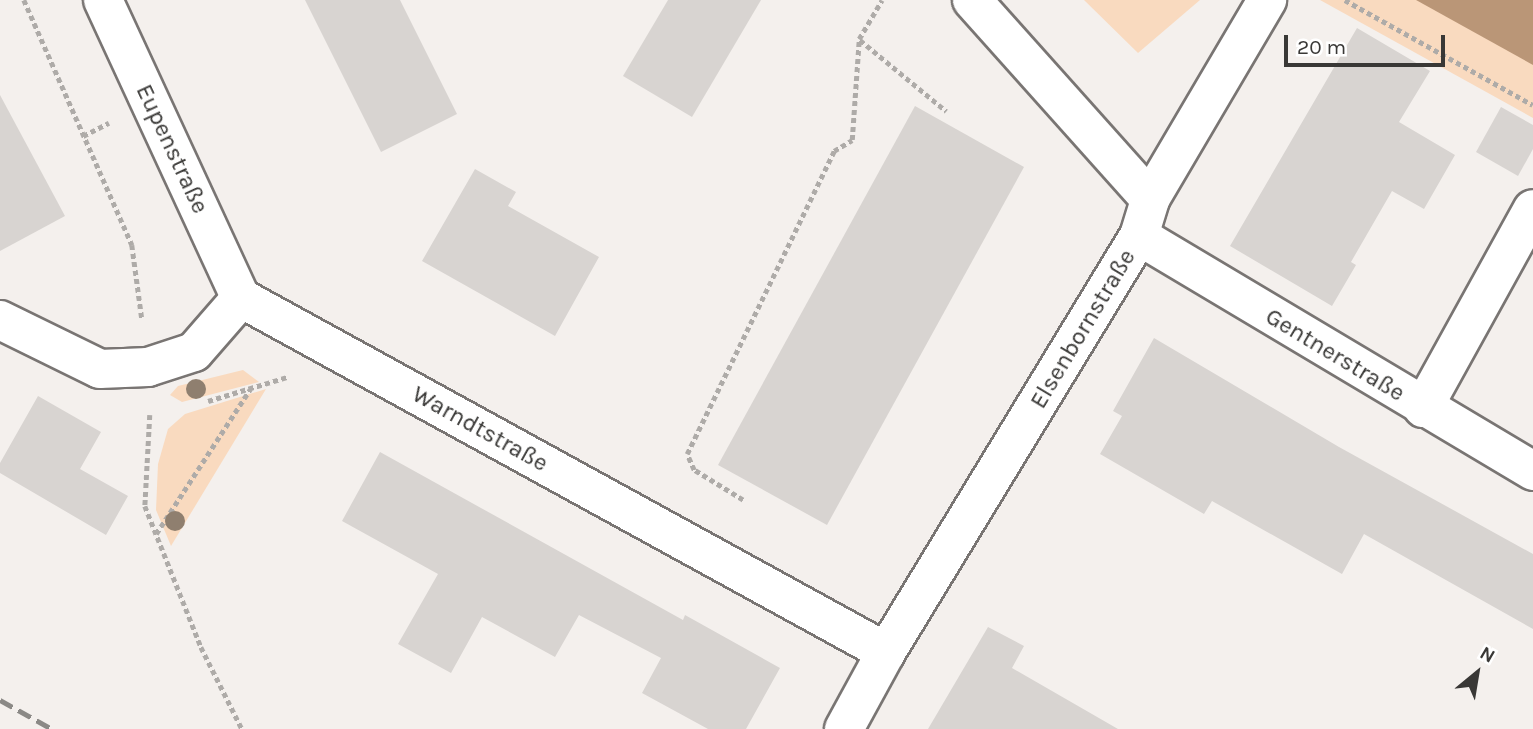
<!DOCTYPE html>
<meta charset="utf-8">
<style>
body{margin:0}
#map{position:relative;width:1533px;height:729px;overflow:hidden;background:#f4f0ed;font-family:Karla,sans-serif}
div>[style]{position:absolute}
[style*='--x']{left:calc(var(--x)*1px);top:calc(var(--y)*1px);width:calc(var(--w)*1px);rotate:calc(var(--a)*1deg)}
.green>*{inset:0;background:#f9dabf}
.water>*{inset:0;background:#ba9677}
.building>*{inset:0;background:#d8d4d1}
.path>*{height:4.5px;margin-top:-2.25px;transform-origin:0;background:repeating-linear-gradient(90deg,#aeaba8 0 5px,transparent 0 8.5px)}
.roads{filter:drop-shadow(2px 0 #797573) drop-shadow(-2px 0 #797573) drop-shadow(0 2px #797573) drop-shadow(0 -2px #797573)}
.street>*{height:38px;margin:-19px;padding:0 19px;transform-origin:19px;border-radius:19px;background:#fff}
.rail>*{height:5px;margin-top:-2.5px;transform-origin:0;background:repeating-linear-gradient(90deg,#8b8986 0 14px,transparent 0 21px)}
.trees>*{width:20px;height:20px;margin:-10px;border-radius:50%;background:#8f7f6f}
span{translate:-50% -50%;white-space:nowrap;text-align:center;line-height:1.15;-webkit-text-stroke:5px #fff;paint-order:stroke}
.street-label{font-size:24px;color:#393836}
.north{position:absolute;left:1442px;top:638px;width:70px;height:70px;-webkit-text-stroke:5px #fff;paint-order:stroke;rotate:30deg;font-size:19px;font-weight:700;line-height:28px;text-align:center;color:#393836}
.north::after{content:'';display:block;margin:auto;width:24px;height:32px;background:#393836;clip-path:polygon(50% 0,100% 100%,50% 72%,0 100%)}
.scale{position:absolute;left:1284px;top:35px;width:161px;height:32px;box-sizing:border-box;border:4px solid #393836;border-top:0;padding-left:9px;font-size:21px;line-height:24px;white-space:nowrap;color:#393836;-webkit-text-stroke:5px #fff;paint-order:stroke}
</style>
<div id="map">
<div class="green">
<i style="clip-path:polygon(1084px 0,1200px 0,1138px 53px)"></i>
<i style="clip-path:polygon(1320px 0,1533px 0,1533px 118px)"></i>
<i style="clip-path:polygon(243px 370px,259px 382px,182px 402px,170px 395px,178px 386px)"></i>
<i style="clip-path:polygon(266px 389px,171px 546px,156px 510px,158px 464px,168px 429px,185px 414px)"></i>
</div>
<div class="water">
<i style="clip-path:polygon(1416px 0,1533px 0,1533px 65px)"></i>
</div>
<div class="building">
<i style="clip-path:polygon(305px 0,400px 0,457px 114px,381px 152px)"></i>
<i style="clip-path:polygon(668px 0,761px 0,692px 117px,623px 76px)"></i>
<i style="clip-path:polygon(1357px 28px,1430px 71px,1399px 122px,1455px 155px,1424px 209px,1392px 191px,1351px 262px,1356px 265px,1332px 306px,1230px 246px)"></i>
<i style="clip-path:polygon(0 95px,65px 216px,0 251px)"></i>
<i style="clip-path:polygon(915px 106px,1024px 167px,827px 525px,718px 465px)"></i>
<i style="clip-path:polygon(1501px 107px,1533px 125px,1533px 149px,1518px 176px,1476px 152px)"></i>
<i style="clip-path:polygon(475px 169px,516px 192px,508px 206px,599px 257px,555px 336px,422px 261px)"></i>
<i style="clip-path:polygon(1154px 338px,1339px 447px,1533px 554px,1533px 629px,1364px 534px,1342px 574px,1212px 501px,1204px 514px,1100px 454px,1122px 416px,1113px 411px)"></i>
<i style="clip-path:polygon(38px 396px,101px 432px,80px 469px,128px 496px,106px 535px,0 473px,0 463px)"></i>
<i style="clip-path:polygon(380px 452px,683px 620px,685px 615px,780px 668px,746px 729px,708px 729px,642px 693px,661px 658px,579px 615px,555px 657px,482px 617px,451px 673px,398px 644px,438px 574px,342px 521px)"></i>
<i style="clip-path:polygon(988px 627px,1024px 646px,1012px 668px,1118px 729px,928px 729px)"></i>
</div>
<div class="path">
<i style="--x:24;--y:0;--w:268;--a:66.2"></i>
<i style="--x:132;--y:245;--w:75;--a:82.3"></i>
<i style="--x:1345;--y:0;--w:215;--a:29.2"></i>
<i style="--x:860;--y:40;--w:112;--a:39.5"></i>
<i style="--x:83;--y:136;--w:29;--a:-27"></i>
<i style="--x:208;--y:401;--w:83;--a:-16.9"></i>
<i style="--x:150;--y:415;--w:91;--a:93.1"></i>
<i style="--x:145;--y:506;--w:152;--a:68.3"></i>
<i style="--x:201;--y:647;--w:92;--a:63.4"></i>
<i style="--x:743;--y:500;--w:57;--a:-148.5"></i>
<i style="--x:694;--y:470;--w:17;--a:-114"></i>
<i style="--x:687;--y:454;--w:337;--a:-64.1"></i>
<i style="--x:834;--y:151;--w:21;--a:-31"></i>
<i style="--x:852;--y:140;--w:101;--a:-86"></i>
<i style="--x:859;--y:39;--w:45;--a:-59.5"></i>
<i style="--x:156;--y:534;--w:173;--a:-57"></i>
</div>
<div class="roads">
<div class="street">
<i style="--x:103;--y:0;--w:328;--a:65.2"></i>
<i style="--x:972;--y:0;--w:267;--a:48.2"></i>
<i style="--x:1139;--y:236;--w:459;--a:30.8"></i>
<i style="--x:0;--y:320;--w:111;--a:26.1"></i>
<i style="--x:100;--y:369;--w:48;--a:-2.4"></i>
<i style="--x:148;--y:367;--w:48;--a:-18.1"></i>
<i style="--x:194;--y:352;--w:72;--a:-49"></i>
<i style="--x:241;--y:298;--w:736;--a:28.76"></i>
<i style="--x:886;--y:652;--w:88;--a:118.6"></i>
<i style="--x:1423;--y:408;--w:227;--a:-61.1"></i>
<i style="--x:886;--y:652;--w:487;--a:-58.7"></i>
<i style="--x:1139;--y:236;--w:39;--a:-73"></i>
<i style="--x:1150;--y:199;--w:231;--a:-59.5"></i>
</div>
</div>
<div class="rail">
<i style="--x:0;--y:700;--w:60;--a:29.1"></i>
</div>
<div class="trees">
<i style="left:196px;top:389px"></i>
<i style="left:175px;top:521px"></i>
</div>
<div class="street-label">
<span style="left:172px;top:149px;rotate:65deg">Eupenstraße</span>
<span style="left:1083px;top:329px;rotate:-59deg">Elsenbornstraße</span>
<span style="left:1335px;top:355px;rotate:31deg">Gentnerstraße</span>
<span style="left:480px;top:429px;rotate:29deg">Warndtstraße</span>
</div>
<div class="north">N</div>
<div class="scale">20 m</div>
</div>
